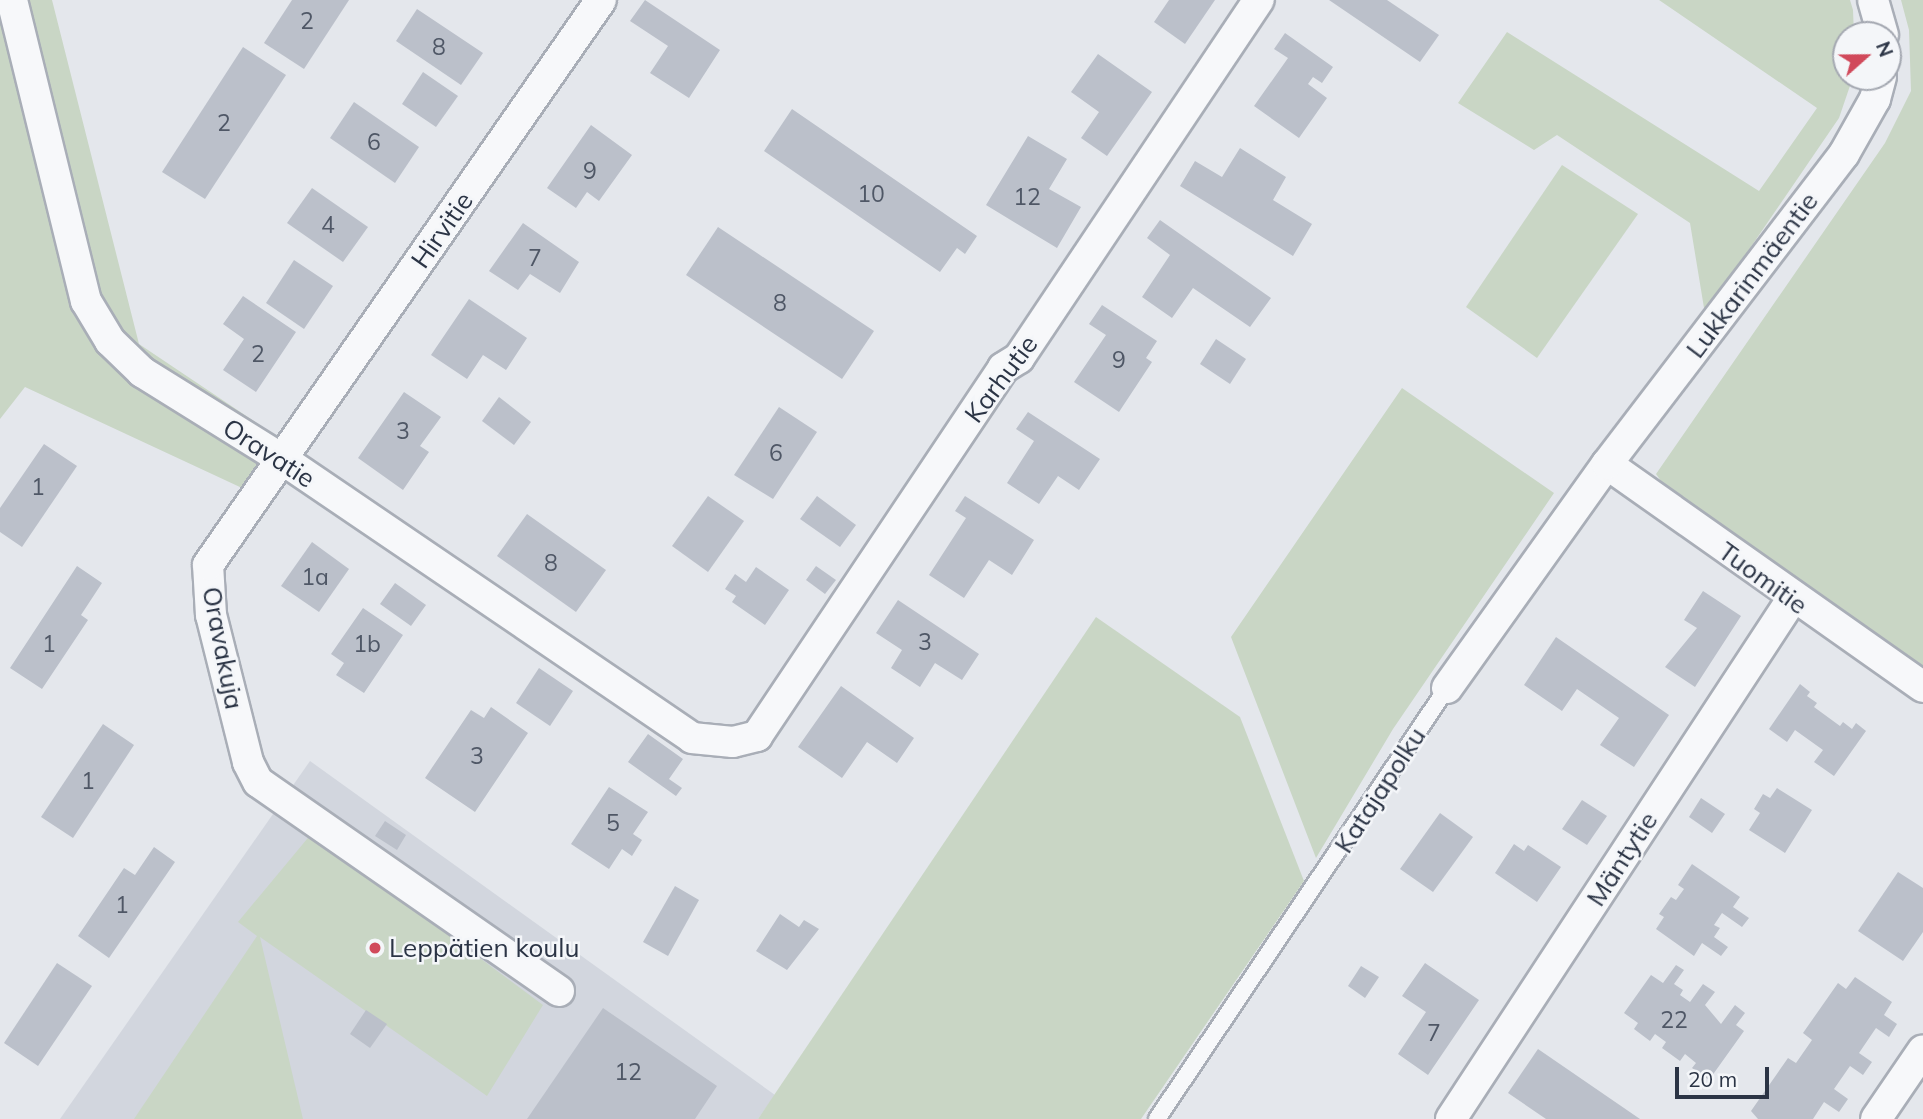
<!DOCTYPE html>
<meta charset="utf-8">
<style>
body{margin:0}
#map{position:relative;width:1923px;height:1119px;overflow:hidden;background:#e4e7ec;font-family:Mulish,sans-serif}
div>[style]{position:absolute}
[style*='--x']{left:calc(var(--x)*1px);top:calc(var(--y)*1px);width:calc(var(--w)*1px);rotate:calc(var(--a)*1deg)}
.built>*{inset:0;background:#d2d6de}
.green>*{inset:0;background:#c9d6c5}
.building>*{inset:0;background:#bbc0ca}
.roads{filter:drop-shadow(2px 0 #a9aeb7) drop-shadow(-2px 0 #a9aeb7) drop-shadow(0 2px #a9aeb7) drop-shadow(0 -2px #a9aeb7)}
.service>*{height:16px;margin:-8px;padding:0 8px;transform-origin:8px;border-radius:8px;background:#f7f8fa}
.minor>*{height:30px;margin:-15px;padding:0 15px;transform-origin:15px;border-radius:15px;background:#f7f8fa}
.dots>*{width:19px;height:19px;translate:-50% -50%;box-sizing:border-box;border:4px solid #f4f6f9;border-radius:50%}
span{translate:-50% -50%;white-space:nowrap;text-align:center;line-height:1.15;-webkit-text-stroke:5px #f4f6f9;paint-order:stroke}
.number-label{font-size:23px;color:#4f5766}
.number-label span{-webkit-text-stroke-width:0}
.street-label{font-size:26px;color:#2b3445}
.poi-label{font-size:26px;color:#2b3445}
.left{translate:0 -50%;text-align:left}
.north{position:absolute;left:1832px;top:21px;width:70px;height:70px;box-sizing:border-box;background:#f4f6f9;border:2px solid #a4a8b1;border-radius:50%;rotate:69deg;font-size:19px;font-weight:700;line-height:28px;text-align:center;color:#2b3445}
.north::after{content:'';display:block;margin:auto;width:24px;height:32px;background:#d1495b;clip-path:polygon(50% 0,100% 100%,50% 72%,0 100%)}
.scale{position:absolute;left:1675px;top:1067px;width:94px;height:32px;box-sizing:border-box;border:4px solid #2b3445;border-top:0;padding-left:9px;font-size:21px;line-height:24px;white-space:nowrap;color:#2b3445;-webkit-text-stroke:5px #f4f6f9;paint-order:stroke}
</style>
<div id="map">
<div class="built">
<i style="clip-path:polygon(310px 761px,775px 1095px,758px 1119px,60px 1119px)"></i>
</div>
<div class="green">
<i style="clip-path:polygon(0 0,52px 0,139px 344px,291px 446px,257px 495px,25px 387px,0 419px)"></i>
<i style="clip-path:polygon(1659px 0,1850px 0,1853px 10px,1854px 35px,1846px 35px,1846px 77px,1853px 77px,1839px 118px,1705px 314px,1690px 223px,1557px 135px,1534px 150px,1458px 103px,1507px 32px,1759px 191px,1817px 108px)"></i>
<i style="clip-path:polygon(1901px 0,1923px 0,1923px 669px,1677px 503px,1656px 474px,1885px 143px,1911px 91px,1909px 30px)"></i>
<i style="clip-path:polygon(1562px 165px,1638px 214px,1537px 358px,1466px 307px)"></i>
<i style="clip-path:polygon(1402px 388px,1554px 493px,1393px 729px,1316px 858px,1231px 637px)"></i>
<i style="clip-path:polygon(1096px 617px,1240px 717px,1304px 881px,1141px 1119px,758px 1119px)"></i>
<i style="clip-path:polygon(312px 833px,543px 1005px,487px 1096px,260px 937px,303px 1119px,134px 1119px,257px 936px,238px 922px)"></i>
</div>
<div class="building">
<i style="clip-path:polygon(292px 0,349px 0,304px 69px,264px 43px)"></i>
<i style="clip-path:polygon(645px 0,720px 50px,689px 98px,650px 73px,668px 46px,630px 21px)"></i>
<i style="clip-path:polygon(1169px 0,1215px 0,1185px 44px,1154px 22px)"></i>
<i style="clip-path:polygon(1329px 0,1387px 0,1439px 35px,1420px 62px)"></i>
<i style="clip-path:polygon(417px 9px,483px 53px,461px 85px,396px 41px)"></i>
<i style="clip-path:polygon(1285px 33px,1333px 67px,1322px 83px,1313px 77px,1308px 84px,1327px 98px,1299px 138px,1254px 106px,1288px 58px,1274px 49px)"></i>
<i style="clip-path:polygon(243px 47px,286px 75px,205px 199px,162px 172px)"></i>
<i style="clip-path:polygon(1098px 54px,1152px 92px,1107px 156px,1081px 138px,1099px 112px,1071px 92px)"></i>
<i style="clip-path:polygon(423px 72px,458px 96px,436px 127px,402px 104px)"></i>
<i style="clip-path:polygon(354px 102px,419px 147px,395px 183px,330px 138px)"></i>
<i style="clip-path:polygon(792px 109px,977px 236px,965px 254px,957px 248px,940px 272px,764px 151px)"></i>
<i style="clip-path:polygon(591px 125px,632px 155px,599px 201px,587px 192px,576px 208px,547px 188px)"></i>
<i style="clip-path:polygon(1028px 136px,1067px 159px,1049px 189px,1081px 207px,1057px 248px,986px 205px)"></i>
<i style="clip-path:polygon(1240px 148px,1286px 177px,1273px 200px,1312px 224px,1293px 256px,1180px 186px,1195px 161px,1222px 177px)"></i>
<i style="clip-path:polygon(312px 188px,368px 227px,343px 262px,287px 223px)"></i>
<i style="clip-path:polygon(1160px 220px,1271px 298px,1250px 327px,1193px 288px,1172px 318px,1142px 297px,1170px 255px,1147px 238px)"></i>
<i style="clip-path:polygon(523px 223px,579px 262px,560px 293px,530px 274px,518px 290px,489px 271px)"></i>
<i style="clip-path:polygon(718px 227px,874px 331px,842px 379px,686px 275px)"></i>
<i style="clip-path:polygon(294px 260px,333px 286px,304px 329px,266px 303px)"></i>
<i style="clip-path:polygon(243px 296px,296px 332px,256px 392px,223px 370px,244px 339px,223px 324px)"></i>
<i style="clip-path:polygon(469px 299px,527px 338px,506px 370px,483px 355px,467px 379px,431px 355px)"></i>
<i style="clip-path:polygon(1102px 305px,1157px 341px,1146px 358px,1152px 362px,1119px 412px,1074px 382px,1106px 335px,1089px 324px)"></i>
<i style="clip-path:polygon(1216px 339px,1246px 359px,1230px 384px,1200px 364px)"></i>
<i style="clip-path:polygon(404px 392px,441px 417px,420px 446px,429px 452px,403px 490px,358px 458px)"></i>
<i style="clip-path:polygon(499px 397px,531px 422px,514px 445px,482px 421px)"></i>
<i style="clip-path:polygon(779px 407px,817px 432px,773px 499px,734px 475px)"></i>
<i style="clip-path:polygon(1028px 412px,1100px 459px,1079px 490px,1058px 476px,1039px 504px,1007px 483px,1034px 441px,1016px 429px)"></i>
<i style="clip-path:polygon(44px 444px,77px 466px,22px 547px,0 532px,0 508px)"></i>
<i style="clip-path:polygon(708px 496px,744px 521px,708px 572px,672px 546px)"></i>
<i style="clip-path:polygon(817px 496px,856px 525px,840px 547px,800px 519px)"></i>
<i style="clip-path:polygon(965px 496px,1034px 540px,1012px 575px,989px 560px,964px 598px,929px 575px,966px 518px,955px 511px)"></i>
<i style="clip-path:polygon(527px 514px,606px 570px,576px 612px,497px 556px)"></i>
<i style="clip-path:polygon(312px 542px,349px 569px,319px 612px,281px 586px)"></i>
<i style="clip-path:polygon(77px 566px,102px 583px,81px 615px,88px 620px,42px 689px,10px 668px)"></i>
<i style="clip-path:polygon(816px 566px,836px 580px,825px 594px,806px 580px)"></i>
<i style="clip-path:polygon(756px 567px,789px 590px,765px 625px,732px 602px,736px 596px,725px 589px,735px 574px,746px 582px)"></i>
<i style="clip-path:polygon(395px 583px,426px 605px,411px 626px,380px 604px)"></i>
<i style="clip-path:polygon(1703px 591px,1741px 616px,1695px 687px,1665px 667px,1697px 628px,1684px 620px)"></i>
<i style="clip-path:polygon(898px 600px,979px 654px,962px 680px,935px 663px,920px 687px,891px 668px,902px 650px,876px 633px)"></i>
<i style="clip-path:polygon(363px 608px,403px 635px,364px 693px,336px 675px,344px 663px,331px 654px)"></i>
<i style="clip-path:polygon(1556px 637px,1669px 715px,1634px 767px,1600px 745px,1619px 718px,1577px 689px,1562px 711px,1524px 685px)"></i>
<i style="clip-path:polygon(539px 668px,573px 691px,550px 726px,516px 703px)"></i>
<i style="clip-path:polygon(1800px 684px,1810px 692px,1807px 696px,1817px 703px,1814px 707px,1840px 726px,1843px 722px,1852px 729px,1856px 723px,1866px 731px,1834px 776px,1814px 762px,1823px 750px,1795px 730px,1787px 742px,1769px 729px)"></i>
<i style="clip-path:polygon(841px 686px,914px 738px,897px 763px,867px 742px,842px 778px,798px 747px)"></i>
<i style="clip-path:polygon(491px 707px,528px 733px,475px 812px,425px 778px,471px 710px,484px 718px)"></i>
<i style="clip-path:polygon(103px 724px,134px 745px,73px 838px,41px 817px)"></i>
<i style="clip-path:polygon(648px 734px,683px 759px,669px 779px,682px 788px,676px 796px,628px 762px)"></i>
<i style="clip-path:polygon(609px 787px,648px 812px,633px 834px,642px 840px,632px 856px,622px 849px,609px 869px,571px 844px)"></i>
<i style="clip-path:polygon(1777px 788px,1812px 810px,1785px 853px,1749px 830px,1760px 813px,1754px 809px,1763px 794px,1770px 798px)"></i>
<i style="clip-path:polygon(1701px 798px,1725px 814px,1712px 833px,1689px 817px)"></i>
<i style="clip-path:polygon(1582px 800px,1607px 816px,1587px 845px,1562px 829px)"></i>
<i style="clip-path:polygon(1440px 813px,1473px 837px,1433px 892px,1400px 869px)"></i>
<i style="clip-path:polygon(385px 821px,406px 835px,397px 850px,375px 836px)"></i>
<i style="clip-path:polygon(1514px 844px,1524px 851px,1528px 845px,1561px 867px,1537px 902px,1495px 873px)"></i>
<i style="clip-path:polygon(154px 847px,175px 862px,109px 958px,78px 936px,124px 868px,135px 875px)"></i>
<i style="clip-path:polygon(1692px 864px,1740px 897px,1733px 907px,1749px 918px,1742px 927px,1722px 913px,1714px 925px,1720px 928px,1714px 937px,1728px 947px,1721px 956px,1702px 943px,1694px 956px,1656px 929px,1664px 917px,1659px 914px,1671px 897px,1676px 900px,1684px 889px,1678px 885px)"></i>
<i style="clip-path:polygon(1898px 872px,1923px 888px,1923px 932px,1903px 961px,1858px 931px)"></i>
<i style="clip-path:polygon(675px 886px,699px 900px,668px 956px,643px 942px)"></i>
<i style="clip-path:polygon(780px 914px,799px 927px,804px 920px,819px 929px,787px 970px,756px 951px)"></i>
<i style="clip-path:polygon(57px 963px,92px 986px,38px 1066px,4px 1043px)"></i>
<i style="clip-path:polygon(1425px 963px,1479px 1000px,1428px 1075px,1398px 1054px,1426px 1012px,1402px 996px)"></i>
<i style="clip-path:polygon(1676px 965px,1684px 970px,1674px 984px,1683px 990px,1680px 995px,1690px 1002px,1703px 984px,1715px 992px,1705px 1005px,1721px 1024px,1735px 1005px,1745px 1013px,1736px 1025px,1744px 1031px,1709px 1080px,1692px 1068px,1696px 1063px,1685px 1054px,1680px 1061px,1662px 1048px,1666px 1042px,1655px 1034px,1650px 1041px,1634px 1029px,1638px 1023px,1624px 1013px,1651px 975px,1663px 983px)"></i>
<i style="clip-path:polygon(1361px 966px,1379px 977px,1365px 998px,1348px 986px)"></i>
<i style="clip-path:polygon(1855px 977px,1892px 1002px,1884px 1015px,1897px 1024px,1889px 1037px,1876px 1028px,1859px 1053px,1872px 1062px,1863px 1075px,1850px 1066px,1834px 1089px,1848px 1099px,1839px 1112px,1824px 1102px,1813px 1119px,1758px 1119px,1751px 1111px,1788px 1058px,1796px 1063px,1812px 1040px,1803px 1033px,1838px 983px,1846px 989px)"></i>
<i style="clip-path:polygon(603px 1008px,717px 1086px,695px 1119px,527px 1119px)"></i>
<i style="clip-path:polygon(366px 1010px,387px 1024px,370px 1048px,350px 1034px)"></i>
<i style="clip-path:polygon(1538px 1049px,1640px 1119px,1546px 1119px,1508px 1093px)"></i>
</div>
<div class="roads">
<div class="service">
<i style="--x:1157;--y:1119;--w:519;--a:-56.07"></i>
</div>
<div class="minor">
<i style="--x:12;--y:0;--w:310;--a:76.2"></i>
<i style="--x:86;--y:301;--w:47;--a:59"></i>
<i style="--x:110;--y:341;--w:45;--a:44.1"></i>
<i style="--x:142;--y:372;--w:165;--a:31.9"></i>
<i style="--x:282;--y:459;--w:496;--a:34.2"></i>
<i style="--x:692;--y:738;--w:41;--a:5.6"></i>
<i style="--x:733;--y:742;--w:25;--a:-14"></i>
<i style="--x:757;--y:736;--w:443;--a:-56.2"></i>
<i style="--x:1003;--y:368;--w:19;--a:-32"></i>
<i style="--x:1019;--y:358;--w:431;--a:-56.2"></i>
<i style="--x:1873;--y:0;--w:36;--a:74"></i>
<i style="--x:1607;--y:464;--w:387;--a:35.2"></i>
<i style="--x:1447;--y:688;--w:275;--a:-54.5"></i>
<i style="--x:1607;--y:464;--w:390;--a:-52.6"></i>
<i style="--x:1844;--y:154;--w:63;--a:-60.6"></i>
<i style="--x:1875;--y:99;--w:23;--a:-75"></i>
<i style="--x:559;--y:991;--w:366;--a:-145.2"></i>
<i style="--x:258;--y:782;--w:22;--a:-117"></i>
<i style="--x:248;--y:762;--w:152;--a:-104.1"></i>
<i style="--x:211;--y:615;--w:50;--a:-93.4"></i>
<i style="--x:208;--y:565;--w:688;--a:-55.18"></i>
<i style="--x:1451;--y:1119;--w:622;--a:-56.74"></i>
<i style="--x:1876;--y:1119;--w:83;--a:-55.7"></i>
</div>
</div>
<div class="dots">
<i style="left:375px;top:948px;background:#d1495b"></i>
</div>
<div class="number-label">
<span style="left:307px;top:21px">2</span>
<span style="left:439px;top:47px">8</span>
<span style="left:224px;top:123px">2</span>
<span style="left:374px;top:142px">6</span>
<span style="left:590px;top:171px">9</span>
<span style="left:871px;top:194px">10</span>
<span style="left:1027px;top:197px">12</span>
<span style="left:328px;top:225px">4</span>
<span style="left:535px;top:258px">7</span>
<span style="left:780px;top:303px">8</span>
<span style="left:258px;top:354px">2</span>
<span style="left:1119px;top:360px">9</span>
<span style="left:403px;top:431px">3</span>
<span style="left:776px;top:453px">6</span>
<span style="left:38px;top:487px">1</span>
<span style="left:551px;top:563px">8</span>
<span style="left:315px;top:577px">1a</span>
<span style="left:925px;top:642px">3</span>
<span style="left:49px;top:644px">1</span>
<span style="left:367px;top:644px">1b</span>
<span style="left:477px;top:756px">3</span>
<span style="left:88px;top:781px">1</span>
<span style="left:613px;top:823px">5</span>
<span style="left:122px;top:905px">1</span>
<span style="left:1674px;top:1020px">22</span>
<span style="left:1434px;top:1033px">7</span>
<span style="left:628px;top:1072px">12</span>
</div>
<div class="street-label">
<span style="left:442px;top:230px;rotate:-55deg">Hirvitie</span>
<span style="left:1752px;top:275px;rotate:-53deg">Lukkarinmäentie</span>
<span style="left:1001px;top:379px;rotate:-53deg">Karhutie</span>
<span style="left:269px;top:453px;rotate:33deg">Oravatie</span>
<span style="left:1763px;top:578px;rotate:36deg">Tuomitie</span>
<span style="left:223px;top:648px;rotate:79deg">Oravakuja</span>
<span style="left:1380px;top:790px;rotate:-57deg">Katajapolku</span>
<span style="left:1622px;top:859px;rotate:-57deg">Mäntytie</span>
</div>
<div class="poi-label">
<span class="left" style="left:389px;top:948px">Leppätien koulu</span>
</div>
<div class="north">N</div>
<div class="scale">20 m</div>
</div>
